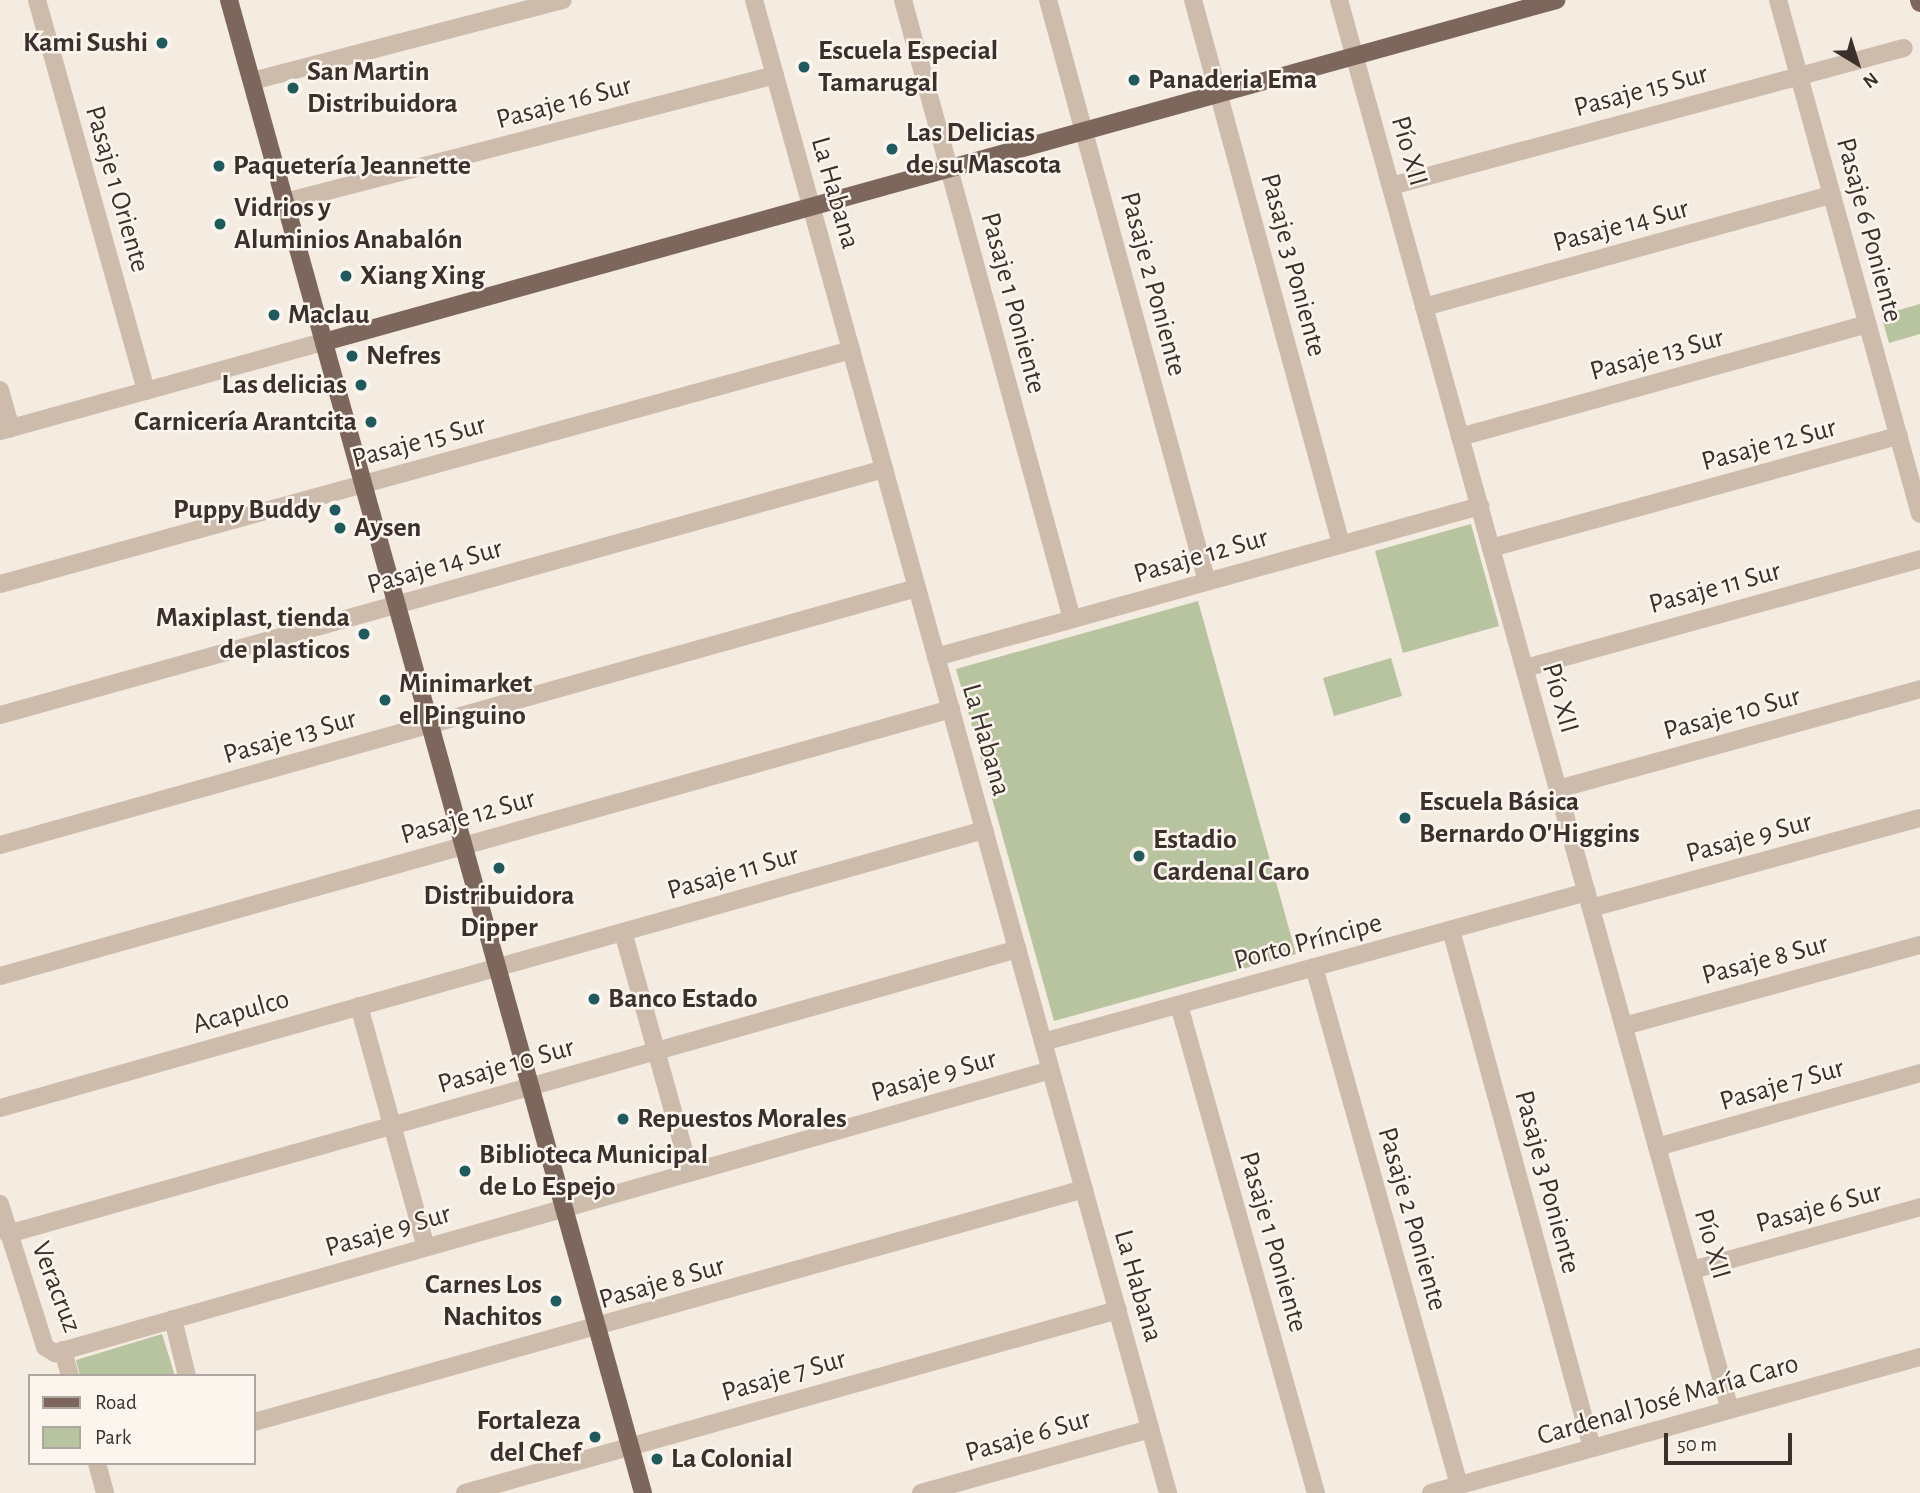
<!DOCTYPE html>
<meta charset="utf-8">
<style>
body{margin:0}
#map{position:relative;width:1920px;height:1493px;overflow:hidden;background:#f4ebe1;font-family:"Alegreya Sans",sans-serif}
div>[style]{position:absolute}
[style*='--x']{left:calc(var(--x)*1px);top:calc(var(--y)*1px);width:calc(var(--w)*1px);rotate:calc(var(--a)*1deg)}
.green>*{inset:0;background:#b8c4a0}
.minor>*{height:18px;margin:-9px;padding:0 9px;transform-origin:9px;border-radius:9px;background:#cdbbac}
.major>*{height:18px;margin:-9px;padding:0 9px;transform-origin:9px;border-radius:9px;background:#7d675c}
.dots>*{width:19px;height:19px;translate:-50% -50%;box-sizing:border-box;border:4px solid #fbf5ee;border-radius:50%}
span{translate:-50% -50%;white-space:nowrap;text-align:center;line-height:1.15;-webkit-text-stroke:5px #fbf5ee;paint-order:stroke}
.poi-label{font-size:28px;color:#3b302b;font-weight:700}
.right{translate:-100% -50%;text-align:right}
.left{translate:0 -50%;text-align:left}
.street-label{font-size:28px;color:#3b302b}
.legend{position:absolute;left:28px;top:1374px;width:228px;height:91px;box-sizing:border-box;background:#fbf5ee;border:2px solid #aea6a0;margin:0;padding:9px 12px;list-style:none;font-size:21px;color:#3b302b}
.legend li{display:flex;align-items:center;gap:14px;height:35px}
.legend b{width:35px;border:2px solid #aea6a0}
.north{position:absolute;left:1822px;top:28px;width:70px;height:70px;-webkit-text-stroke:5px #fbf5ee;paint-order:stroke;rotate:142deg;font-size:19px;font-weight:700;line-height:28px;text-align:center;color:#3b302b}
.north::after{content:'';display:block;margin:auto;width:24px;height:32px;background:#3b302b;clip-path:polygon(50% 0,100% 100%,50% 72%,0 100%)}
.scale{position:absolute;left:1664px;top:1433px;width:128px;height:32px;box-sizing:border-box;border:4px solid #3b302b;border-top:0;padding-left:9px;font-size:21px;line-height:24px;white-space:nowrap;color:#3b302b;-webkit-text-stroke:5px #fbf5ee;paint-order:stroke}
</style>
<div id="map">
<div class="green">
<i style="clip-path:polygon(1920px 304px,1920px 334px,1889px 343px,1881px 315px)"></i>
<i style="clip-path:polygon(1471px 524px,1499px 626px,1403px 653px,1375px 551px)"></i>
<i style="clip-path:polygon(1198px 601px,1296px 954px,1054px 1021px,956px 669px)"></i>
<i style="clip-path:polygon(1391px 658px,1402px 696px,1334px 716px,1323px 678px)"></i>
<i style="clip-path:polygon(162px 1334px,175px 1376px,80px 1376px,76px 1360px)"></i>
</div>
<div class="minor">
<i style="--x:37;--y:0;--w:406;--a:74.4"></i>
<i style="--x:754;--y:0;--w:1549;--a:74.5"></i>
<i style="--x:903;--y:0;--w:642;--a:74.73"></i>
<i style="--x:1048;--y:0;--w:603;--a:74.72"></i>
<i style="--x:1193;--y:0;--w:564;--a:74.78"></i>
<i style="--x:1339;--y:0;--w:1463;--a:74.5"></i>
<i style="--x:1778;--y:0;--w:533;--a:74.56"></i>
<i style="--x:252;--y:81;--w:321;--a:-14.6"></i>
<i style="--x:1391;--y:186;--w:531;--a:-15.06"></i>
<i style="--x:285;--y:202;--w:506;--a:-14.53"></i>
<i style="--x:1424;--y:307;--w:423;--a:-15.4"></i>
<i style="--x:0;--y:390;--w:40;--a:74"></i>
<i style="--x:0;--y:431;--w:336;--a:-15.4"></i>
<i style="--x:1460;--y:437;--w:422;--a:-15.5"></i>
<i style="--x:1491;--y:548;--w:423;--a:-15.4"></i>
<i style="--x:0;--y:584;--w:883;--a:-15.37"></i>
<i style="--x:936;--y:657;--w:565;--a:-15.51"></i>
<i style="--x:1525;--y:668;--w:410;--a:-15.4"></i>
<i style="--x:0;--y:715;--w:918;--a:-15.55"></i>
<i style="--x:1558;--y:789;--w:376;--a:-15.4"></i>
<i style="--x:0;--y:845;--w:952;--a:-15.66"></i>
<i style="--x:1591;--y:908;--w:341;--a:-15.3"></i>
<i style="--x:1451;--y:930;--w:537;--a:74.77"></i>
<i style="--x:623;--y:932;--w:249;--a:74.4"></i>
<i style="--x:1314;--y:967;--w:538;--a:74.36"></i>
<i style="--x:0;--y:976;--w:988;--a:-15.68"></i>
<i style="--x:1179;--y:1005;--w:507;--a:74.32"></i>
<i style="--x:359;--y:1006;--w:250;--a:74.5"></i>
<i style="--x:1624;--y:1026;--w:307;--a:-15.3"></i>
<i style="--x:1043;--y:1042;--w:564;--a:-15.42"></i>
<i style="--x:0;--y:1108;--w:1023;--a:-15.78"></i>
<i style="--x:1657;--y:1147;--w:273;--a:-15.7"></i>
<i style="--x:0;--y:1204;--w:150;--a:72.5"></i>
<i style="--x:45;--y:1347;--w:12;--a:31"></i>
<i style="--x:55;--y:1353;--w:1035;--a:-15.86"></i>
<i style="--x:8;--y:1234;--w:1049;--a:-15.76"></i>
<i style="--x:1692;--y:1270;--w:237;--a:-15.4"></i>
<i style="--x:173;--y:1319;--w:59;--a:76.2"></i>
<i style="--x:63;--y:1350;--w:27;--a:75"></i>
<i style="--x:254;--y:1422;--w:862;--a:-15.68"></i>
<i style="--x:97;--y:1463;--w:31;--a:75"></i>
<i style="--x:465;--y:1493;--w:678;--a:-15.66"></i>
<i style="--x:921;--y:1493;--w:238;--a:-15.6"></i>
<i style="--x:1431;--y:1493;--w:508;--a:-15.54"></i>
</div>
<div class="major">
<i style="--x:229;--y:0;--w:1549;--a:74.5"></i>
<i style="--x:1919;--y:0;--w:3;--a:72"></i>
<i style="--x:324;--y:342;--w:1279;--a:-15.51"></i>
</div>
<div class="dots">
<i style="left:162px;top:43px;background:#1f5a5e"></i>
<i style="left:804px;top:67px;background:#1f5a5e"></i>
<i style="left:1134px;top:80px;background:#1f5a5e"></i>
<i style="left:293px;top:88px;background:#1f5a5e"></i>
<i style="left:892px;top:149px;background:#1f5a5e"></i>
<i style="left:219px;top:166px;background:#1f5a5e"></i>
<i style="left:220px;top:224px;background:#1f5a5e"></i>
<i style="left:346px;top:276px;background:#1f5a5e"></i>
<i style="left:274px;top:315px;background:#1f5a5e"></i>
<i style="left:352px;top:356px;background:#1f5a5e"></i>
<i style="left:361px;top:385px;background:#1f5a5e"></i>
<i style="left:371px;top:422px;background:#1f5a5e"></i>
<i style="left:335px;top:510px;background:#1f5a5e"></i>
<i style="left:340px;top:528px;background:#1f5a5e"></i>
<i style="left:364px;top:634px;background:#1f5a5e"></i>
<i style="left:385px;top:700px;background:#1f5a5e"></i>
<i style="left:1405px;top:818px;background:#1f5a5e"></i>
<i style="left:1139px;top:856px;background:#1f5a5e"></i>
<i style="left:499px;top:868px;background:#1f5a5e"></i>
<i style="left:594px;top:999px;background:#1f5a5e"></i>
<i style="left:623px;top:1119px;background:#1f5a5e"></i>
<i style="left:465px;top:1171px;background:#1f5a5e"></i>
<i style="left:556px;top:1301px;background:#1f5a5e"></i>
<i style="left:595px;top:1437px;background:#1f5a5e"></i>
<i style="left:657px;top:1459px;background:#1f5a5e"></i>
</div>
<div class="poi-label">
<span class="right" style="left:148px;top:43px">Kami Sushi</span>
<span class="left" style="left:818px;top:67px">Escuela Especial<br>Tamarugal</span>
<span class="left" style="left:307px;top:88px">San Martin<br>Distribuidora</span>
<span class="left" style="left:1148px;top:80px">Panaderia Ema</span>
<span class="left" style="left:906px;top:149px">Las Delicias<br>de su Mascota</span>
<span class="left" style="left:233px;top:166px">Paquetería Jeannette</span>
<span class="left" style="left:234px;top:224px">Vidrios y<br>Aluminios Anabalón</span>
<span class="left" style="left:360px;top:276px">Xiang Xing</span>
<span class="left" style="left:288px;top:315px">Maclau</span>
<span class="left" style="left:366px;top:356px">Nefres</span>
<span class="right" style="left:347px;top:385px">Las delicias</span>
<span class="right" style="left:357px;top:422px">Carnicería Arantcita</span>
<span class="right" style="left:321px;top:510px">Puppy Buddy</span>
<span class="left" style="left:354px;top:528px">Aysen</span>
<span class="right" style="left:350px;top:634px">Maxiplast, tienda<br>de plasticos</span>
<span class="left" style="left:399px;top:700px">Minimarket<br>el Pinguino</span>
<span class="left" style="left:1419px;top:818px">Escuela Básica<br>Bernardo O'Higgins</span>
<span class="left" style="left:1153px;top:856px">Estadio<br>Cardenal Caro</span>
<span style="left:499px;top:912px">Distribuidora<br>Dipper</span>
<span class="left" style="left:608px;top:999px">Banco Estado</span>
<span class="left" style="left:637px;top:1119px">Repuestos Morales</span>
<span class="left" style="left:479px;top:1171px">Biblioteca Municipal<br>de Lo Espejo</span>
<span class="right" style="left:542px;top:1301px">Carnes Los<br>Nachitos</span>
<span class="right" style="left:581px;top:1437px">Fortaleza<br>del Chef</span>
<span class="left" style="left:671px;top:1459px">La Colonial</span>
</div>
<div class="street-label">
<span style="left:1641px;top:91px;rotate:-15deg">Pasaje 15 Sur</span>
<span style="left:564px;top:103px;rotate:-15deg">Pasaje 16 Sur</span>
<span style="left:1409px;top:151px;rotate:74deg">Pío XII</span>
<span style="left:117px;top:189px;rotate:74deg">Pasaje 1 Oriente</span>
<span style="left:835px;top:193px;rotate:74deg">La Habana</span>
<span style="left:1621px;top:226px;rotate:-15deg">Pasaje 14 Sur</span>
<span style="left:1869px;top:230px;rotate:75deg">Pasaje 6 Poniente</span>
<span style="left:1293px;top:265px;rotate:75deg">Pasaje 3 Poniente</span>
<span style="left:1153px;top:284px;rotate:75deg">Pasaje 2 Poniente</span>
<span style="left:1013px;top:303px;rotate:75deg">Pasaje 1 Poniente</span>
<span style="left:1657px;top:355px;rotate:-15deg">Pasaje 13 Sur</span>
<span style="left:419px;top:442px;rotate:-15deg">Pasaje 15 Sur</span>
<span style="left:1769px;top:445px;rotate:-15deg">Pasaje 12 Sur</span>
<span style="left:1201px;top:556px;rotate:-16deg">Pasaje 12 Sur</span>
<span style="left:435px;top:567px;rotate:-16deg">Pasaje 14 Sur</span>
<span style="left:1715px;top:588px;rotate:-15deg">Pasaje 11 Sur</span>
<span style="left:1560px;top:698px;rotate:74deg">Pío XII</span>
<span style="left:1732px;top:714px;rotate:-15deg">Pasaje 10 Sur</span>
<span style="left:290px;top:737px;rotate:-16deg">Pasaje 13 Sur</span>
<span style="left:986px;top:740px;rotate:74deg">La Habana</span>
<span style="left:468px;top:817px;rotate:-16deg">Pasaje 12 Sur</span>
<span style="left:1749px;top:838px;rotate:-15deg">Pasaje 9 Sur</span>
<span style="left:733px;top:873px;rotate:-16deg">Pasaje 11 Sur</span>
<span style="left:1308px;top:942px;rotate:-15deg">Porto Príncipe</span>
<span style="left:1765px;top:960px;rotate:-15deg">Pasaje 8 Sur</span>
<span style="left:241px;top:1012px;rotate:-16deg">Acapulco</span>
<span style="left:506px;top:1066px;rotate:-16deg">Pasaje 10 Sur</span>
<span style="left:934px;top:1076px;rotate:-16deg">Pasaje 9 Sur</span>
<span style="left:1782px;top:1085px;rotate:-16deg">Pasaje 7 Sur</span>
<span style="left:1547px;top:1182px;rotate:75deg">Pasaje 3 Poniente</span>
<span style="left:1819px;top:1208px;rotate:-15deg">Pasaje 6 Sur</span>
<span style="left:1412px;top:1219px;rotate:74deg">Pasaje 2 Poniente</span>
<span style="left:388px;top:1231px;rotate:-16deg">Pasaje 9 Sur</span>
<span style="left:1273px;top:1242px;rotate:74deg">Pasaje 1 Poniente</span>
<span style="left:1712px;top:1244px;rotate:74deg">Pío XII</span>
<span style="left:662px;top:1283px;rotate:-16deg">Pasaje 8 Sur</span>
<span style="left:1138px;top:1286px;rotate:74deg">La Habana</span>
<span style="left:56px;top:1287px;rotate:69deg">Veracruz</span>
<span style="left:784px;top:1376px;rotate:-16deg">Pasaje 7 Sur</span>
<span style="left:1668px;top:1400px;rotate:-16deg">Cardenal José María Caro</span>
<span style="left:1028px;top:1436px;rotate:-16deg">Pasaje 6 Sur</span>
</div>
<ul class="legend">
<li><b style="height:9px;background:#7d675c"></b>Road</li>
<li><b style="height:19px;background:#b8c4a0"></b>Park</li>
</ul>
<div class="north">N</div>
<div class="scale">50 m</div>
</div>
